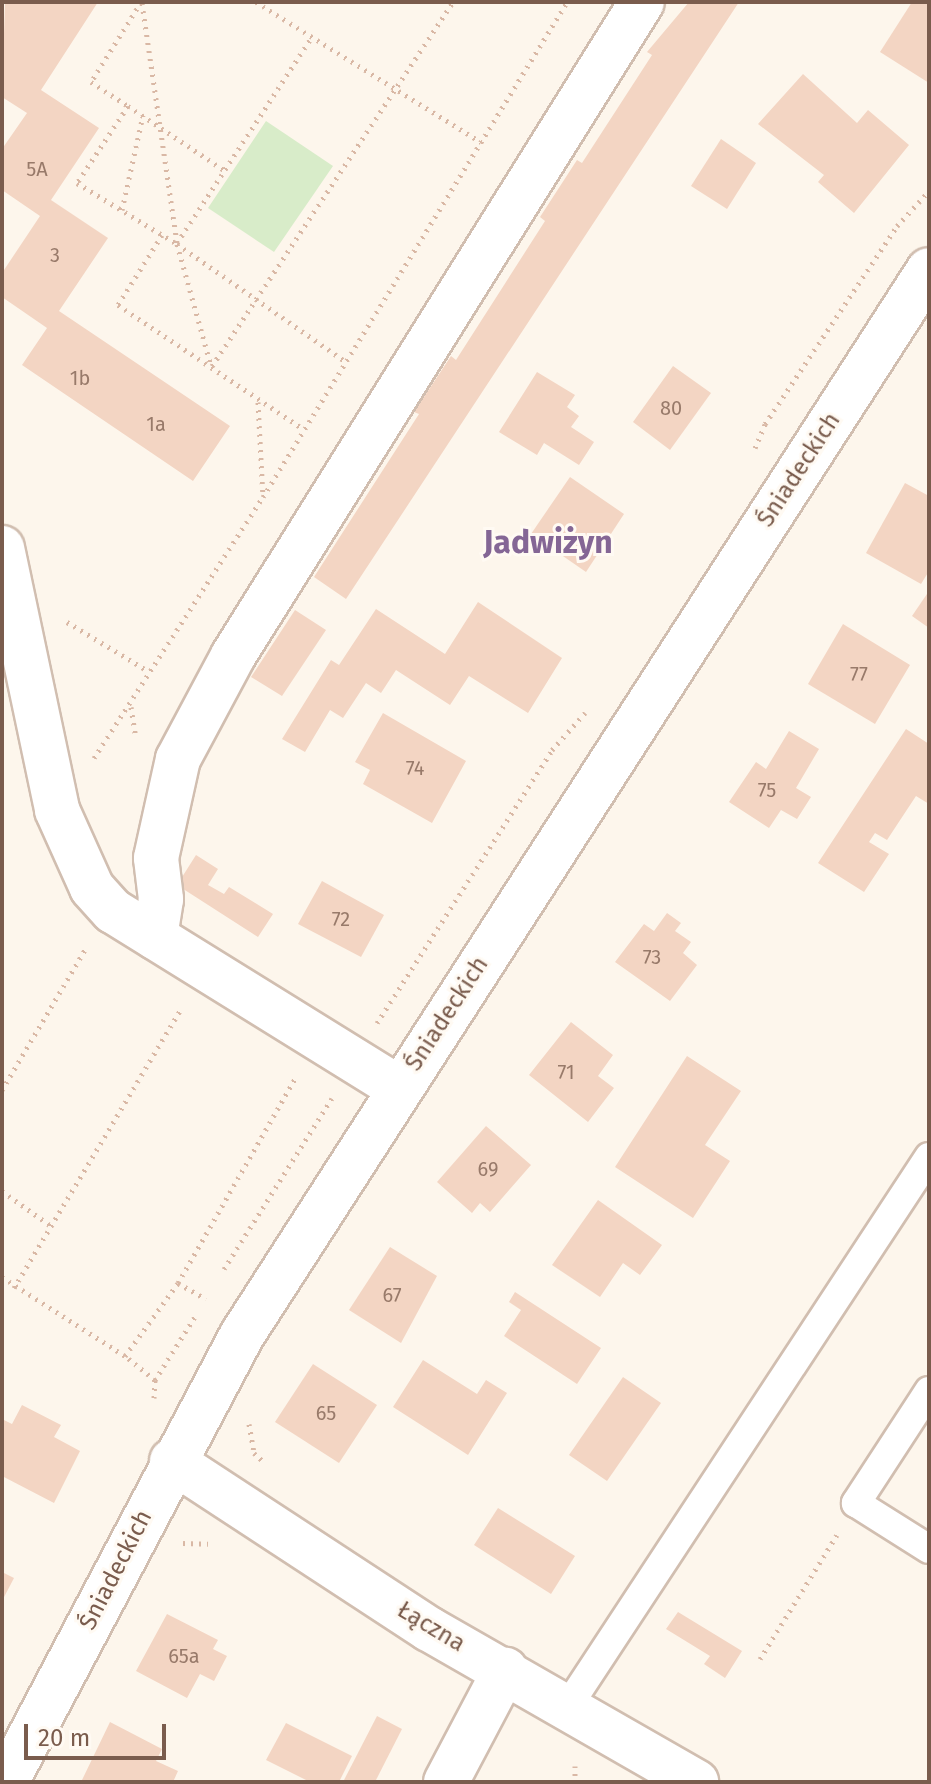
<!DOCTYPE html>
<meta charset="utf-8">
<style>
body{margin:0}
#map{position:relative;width:931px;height:1784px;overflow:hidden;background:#fdf6ec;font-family:"Fira Sans",sans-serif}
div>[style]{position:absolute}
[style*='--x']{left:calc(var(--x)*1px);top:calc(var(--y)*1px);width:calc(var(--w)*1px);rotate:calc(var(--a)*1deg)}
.green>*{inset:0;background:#d8ecc9}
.building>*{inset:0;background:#f3d5c3}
.path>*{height:5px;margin-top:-2.5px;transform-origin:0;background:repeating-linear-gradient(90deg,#d9b8a5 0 2px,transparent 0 8px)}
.roads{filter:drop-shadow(2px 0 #d1beb0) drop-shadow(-2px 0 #d1beb0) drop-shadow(0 2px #d1beb0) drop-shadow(0 -2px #d1beb0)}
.service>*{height:28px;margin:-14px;padding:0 14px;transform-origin:14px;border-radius:14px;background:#fff}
.minor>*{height:44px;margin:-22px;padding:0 22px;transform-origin:22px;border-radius:22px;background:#fff}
span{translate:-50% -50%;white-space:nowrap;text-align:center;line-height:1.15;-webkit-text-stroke:6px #fffaf3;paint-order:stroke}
.number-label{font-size:20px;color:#987a6a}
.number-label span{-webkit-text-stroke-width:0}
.street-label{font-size:24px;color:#7a5c4d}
.district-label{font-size:32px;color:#846695;font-weight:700}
.frame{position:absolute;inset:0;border:4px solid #7a5c4d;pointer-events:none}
.scale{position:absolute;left:24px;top:1724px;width:142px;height:36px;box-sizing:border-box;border:4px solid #7a5c4d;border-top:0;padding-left:10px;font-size:24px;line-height:28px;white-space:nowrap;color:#7a5c4d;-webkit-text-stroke:6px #fffaf3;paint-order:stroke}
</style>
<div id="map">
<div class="green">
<i style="clip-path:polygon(266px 121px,333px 166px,274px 252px,208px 208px)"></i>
</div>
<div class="building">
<i style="clip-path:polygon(5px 2px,98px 2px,41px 90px,99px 128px,51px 200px,108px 238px,59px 311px,230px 426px,193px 481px,22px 365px,47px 328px,2px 297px,2px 273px,40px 216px,2px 190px,2px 149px,27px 113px,2px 97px)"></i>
<i style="clip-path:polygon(689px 2px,739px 2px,346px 599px,314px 577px,419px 414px,414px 412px,451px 356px,456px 360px,545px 221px,540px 217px,577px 160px,582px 163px,652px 55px,647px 52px)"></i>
<i style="clip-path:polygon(912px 2px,929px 2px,929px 83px,880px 52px)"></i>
<i style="clip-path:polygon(803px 74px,857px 123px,868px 110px,909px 145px,854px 213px,818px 182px,824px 175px,758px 124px)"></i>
<i style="clip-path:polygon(721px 139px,756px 163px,727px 209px,691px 186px)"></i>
<i style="clip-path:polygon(673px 366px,711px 393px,670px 450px,633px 422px)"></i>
<i style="clip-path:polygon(537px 372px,575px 395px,567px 407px,579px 416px,571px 427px,594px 442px,579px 465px,544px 443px,537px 455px,499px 432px)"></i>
<i style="clip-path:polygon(570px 477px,624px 514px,586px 572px,531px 534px)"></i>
<i style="clip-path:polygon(905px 483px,929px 496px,929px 571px,921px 584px,866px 553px)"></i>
<i style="clip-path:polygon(929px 591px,929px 628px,912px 616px)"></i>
<i style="clip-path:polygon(478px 602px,562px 658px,528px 713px,469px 676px,450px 705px,396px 670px,381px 693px,366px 683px,343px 718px,330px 710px,305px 752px,282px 739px,331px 660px,339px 665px,376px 609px,445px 654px)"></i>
<i style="clip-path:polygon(295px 610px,326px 630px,282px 696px,251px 677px)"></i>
<i style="clip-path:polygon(843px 624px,910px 665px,875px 724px,808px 684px)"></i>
<i style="clip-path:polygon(383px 713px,466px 761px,432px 823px,363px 784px,370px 770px,355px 762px)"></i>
<i style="clip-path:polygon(906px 729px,929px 744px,929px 804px,916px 796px,887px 840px,875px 833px,869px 842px,889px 854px,864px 892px,818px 863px)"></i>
<i style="clip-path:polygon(789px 731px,819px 749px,796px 788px,811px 797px,797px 819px,781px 810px,769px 828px,729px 802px,756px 762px,766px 769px)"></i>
<i style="clip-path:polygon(196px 855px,218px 869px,208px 885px,224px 894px,229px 887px,273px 914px,258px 937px,177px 885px)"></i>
<i style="clip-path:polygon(322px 881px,384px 915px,361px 957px,298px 924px)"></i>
<i style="clip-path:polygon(667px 913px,681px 923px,675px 931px,691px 942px,683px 953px,697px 965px,670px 1001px,615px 962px,644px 924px,654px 931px)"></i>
<i style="clip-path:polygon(571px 1022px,613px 1055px,598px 1076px,614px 1088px,588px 1122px,529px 1075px)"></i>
<i style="clip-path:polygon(687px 1056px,741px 1091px,705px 1145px,730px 1161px,693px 1218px,615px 1167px)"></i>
<i style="clip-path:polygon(486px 1126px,531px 1165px,490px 1212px,480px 1203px,472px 1213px,437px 1182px)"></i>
<i style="clip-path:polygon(598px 1200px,662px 1245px,640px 1275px,623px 1263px,600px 1297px,552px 1265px)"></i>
<i style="clip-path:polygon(390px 1247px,437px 1276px,401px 1343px,349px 1310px)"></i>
<i style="clip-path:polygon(515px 1292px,601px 1348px,577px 1384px,504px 1336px,521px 1310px,509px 1302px)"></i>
<i style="clip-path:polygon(423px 1360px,477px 1394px,486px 1380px,507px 1393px,468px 1455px,393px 1407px)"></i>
<i style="clip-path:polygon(313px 1364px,377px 1405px,339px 1463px,275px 1422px)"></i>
<i style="clip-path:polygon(623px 1377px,661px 1403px,607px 1481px,569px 1455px)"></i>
<i style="clip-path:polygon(22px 1405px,61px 1425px,54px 1437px,80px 1451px,54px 1503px,2px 1476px,2px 1419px,12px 1424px)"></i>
<i style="clip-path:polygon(498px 1508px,575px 1556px,551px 1594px,474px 1545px)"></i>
<i style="clip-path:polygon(2px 1572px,14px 1578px,2px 1601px)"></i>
<i style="clip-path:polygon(678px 1612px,742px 1651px,725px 1678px,704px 1664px,710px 1656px,666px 1629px)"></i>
<i style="clip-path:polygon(167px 1614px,218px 1640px,213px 1649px,227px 1656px,214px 1681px,200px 1674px,187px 1698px,136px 1671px)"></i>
<i style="clip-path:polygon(377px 1716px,402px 1729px,375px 1782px,343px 1782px)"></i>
<i style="clip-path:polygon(110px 1722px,162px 1749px,156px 1761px,178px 1771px,173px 1782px,82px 1780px)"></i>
<i style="clip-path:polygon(286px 1723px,352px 1756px,339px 1782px,310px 1782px,266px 1760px)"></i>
</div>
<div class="path">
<i style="--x:141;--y:2;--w:94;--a:122"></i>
<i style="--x:91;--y:82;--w:44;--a:33"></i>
<i style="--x:128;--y:106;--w:92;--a:123.5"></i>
<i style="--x:77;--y:183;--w:117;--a:31.4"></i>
<i style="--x:177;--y:244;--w:206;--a:34.9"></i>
<i style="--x:256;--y:2;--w:265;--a:31.9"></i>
<i style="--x:142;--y:3;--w:244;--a:81.7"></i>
<i style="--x:177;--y:244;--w:127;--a:74.4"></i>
<i style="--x:128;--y:106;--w:115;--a:33.7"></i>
<i style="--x:122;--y:210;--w:97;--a:-77.5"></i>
<i style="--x:162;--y:235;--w:83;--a:122.2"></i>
<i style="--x:118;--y:305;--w:221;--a:33.8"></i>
<i style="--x:177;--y:243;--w:246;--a:-56.8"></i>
<i style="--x:212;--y:366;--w:437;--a:-56.5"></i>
<i style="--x:258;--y:402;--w:94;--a:87"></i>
<i style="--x:755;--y:448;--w:26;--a:-67"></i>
<i style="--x:765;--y:424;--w:238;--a:-56.3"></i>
<i style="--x:897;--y:226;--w:47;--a:-47.6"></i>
<i style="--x:67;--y:622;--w:95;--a:31.2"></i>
<i style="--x:131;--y:707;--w:30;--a:81"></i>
<i style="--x:94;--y:758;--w:311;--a:-57.1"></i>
<i style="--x:263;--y:497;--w:581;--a:-58.44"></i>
<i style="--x:377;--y:1023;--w:324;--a:-57.3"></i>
<i style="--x:552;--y:750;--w:50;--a:-48.3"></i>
<i style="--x:2;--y:1090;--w:167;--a:-59.4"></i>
<i style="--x:2;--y:1191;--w:60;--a:35.5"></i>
<i style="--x:224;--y:1269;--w:202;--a:-57.7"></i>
<i style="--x:2;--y:1277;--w:146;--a:32.7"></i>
<i style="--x:178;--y:1283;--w:32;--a:30"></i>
<i style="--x:14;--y:1288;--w:327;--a:-59.1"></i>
<i style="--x:155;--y:1380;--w:38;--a:-141"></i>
<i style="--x:125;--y:1356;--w:90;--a:-54"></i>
<i style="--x:178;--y:1283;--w:237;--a:-60.2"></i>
<i style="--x:154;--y:1398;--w:18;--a:-87"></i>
<i style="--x:155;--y:1380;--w:77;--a:-57.8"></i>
<i style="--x:249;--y:1424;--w:29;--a:80"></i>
<i style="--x:254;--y:1453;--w:12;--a:42"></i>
<i style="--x:183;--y:1543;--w:25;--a:2"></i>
<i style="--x:760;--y:1659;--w:146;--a:-58.2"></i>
<i style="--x:575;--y:1766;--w:16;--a:90"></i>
</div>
<div class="roads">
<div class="service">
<i style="--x:929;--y:1391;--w:134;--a:123.1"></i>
<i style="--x:856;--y:1503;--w:86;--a:32.2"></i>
<i style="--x:568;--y:1706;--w:657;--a:-56.67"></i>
</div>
<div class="minor">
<i style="--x:2;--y:548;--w:268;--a:78.1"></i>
<i style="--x:57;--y:810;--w:85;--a:65.8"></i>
<i style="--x:92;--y:888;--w:31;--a:48"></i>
<i style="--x:113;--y:911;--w:336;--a:31.8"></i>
<i style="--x:155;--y:937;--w:38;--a:-81"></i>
<i style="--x:161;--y:899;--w:41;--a:-97"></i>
<i style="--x:156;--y:858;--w:101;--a:-77.5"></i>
<i style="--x:178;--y:759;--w:117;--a:-61.9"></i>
<i style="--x:233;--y:656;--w:771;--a:-57.98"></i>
<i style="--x:172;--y:1461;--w:307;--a:33.2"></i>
<i style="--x:429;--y:1629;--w:308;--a:29.8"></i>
<i style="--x:6;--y:1782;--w:505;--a:-62.17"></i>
<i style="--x:242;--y:1335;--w:1267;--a:-57.18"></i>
<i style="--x:446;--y:1782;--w:127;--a:-62.2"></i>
</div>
</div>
<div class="number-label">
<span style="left:37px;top:169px">5A</span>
<span style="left:55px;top:255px">3</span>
<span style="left:80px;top:378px">1b</span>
<span style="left:671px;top:408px">80</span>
<span style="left:156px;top:424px">1a</span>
<span style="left:859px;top:674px">77</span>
<span style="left:415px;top:768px">74</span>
<span style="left:767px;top:790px">75</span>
<span style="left:341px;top:919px">72</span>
<span style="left:652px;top:957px">73</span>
<span style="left:566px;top:1072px">71</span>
<span style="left:488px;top:1169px">69</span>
<span style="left:392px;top:1295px">67</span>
<span style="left:326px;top:1413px">65</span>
<span style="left:184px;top:1656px">65a</span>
</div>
<div class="street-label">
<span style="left:799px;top:470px;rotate:-57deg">Śniadeckich</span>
<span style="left:447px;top:1014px;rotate:-57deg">Śniadeckich</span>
<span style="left:116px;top:1570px;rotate:-63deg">Śniadeckich</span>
<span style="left:431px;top:1627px;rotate:31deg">Łączna</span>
</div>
<div class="district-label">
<span style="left:548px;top:542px">Jadwiżyn</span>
</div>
<div class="frame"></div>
<div class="scale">20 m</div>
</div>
